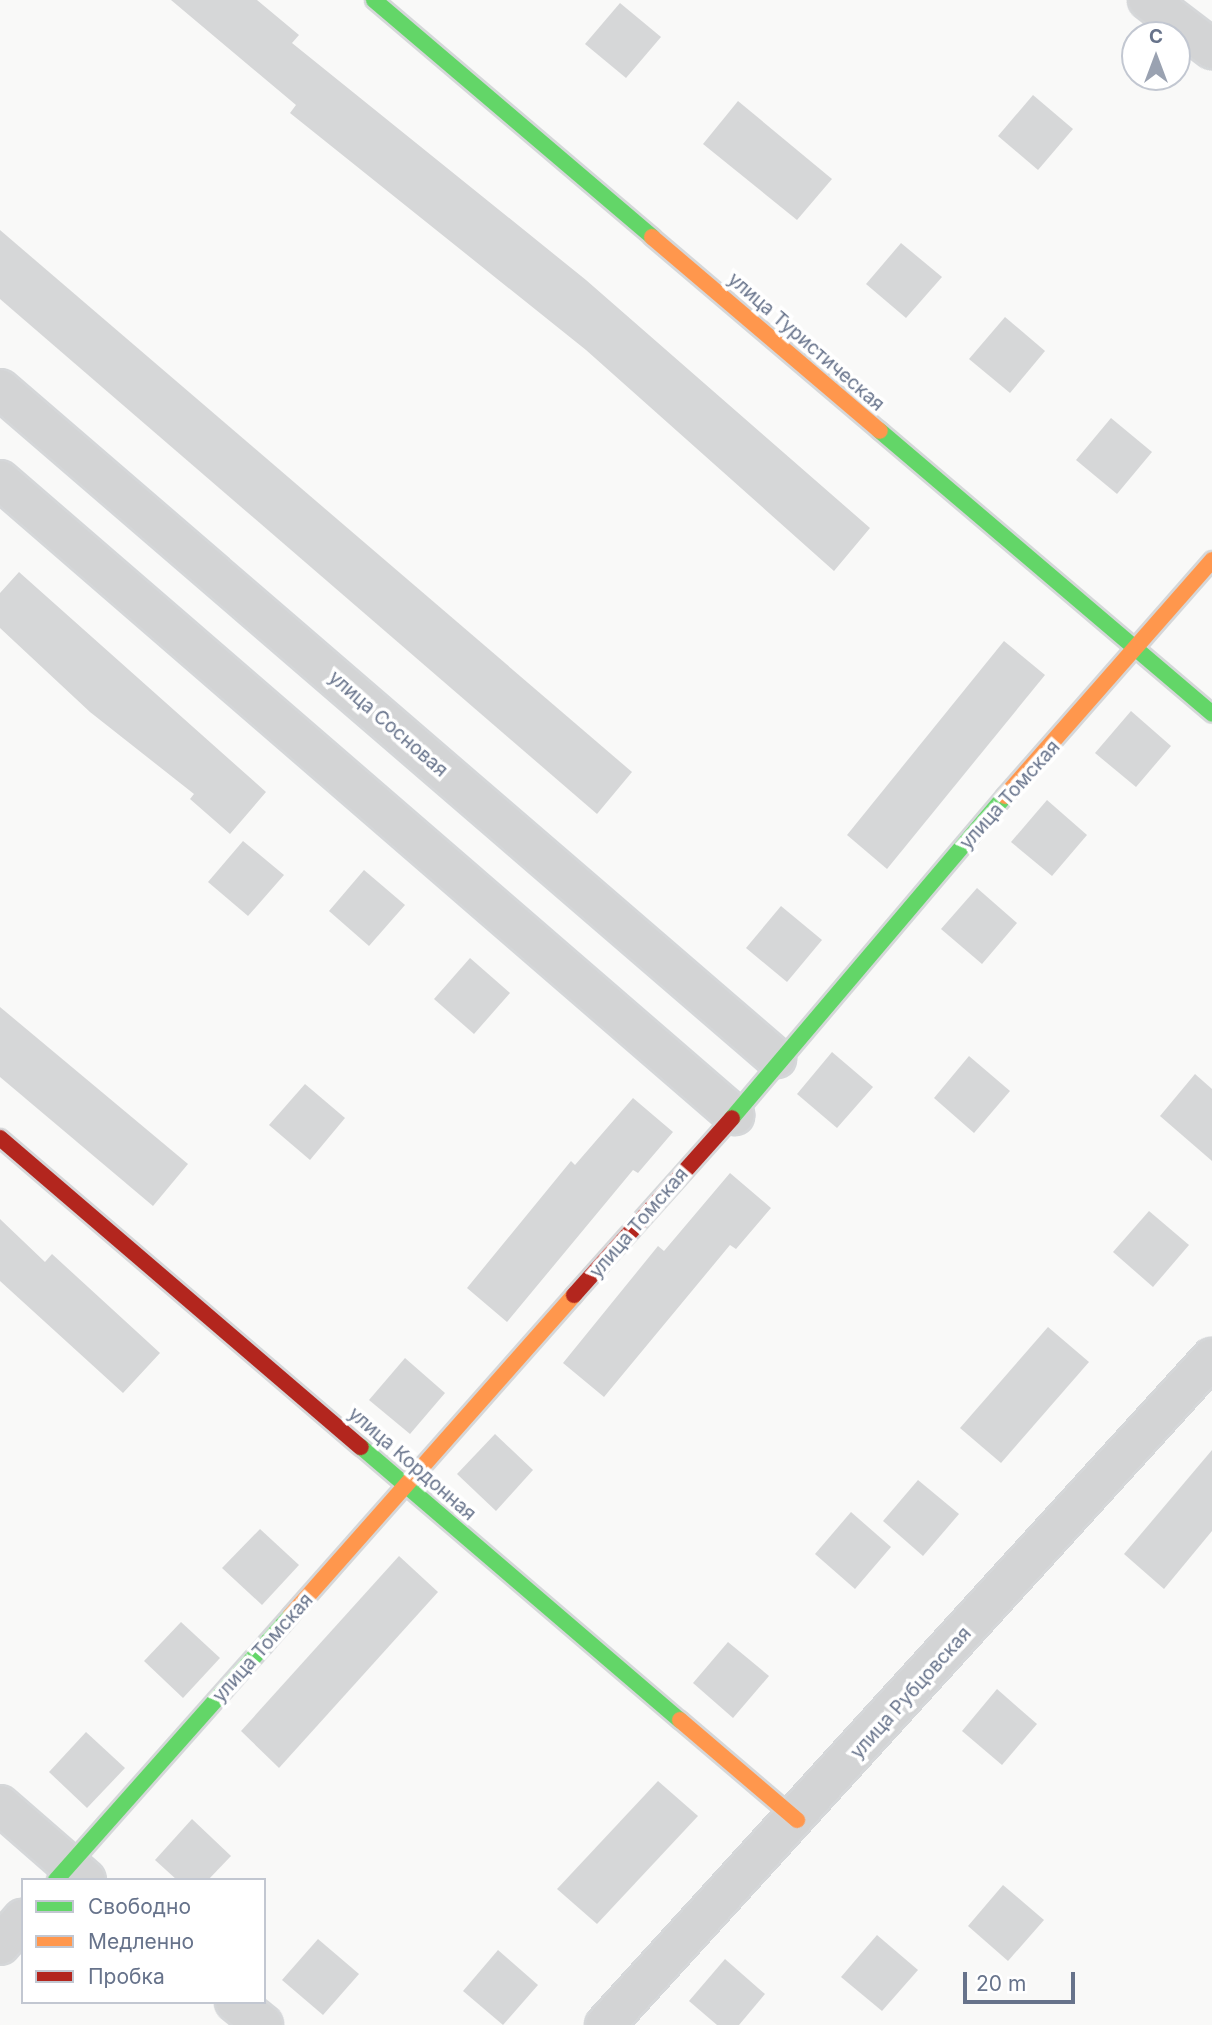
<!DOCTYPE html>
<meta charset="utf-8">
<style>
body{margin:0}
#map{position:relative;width:1212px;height:2025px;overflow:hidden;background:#f9f9f8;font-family:Inter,sans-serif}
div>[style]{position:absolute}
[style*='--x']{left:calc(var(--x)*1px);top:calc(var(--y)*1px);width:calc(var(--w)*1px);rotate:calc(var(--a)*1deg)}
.building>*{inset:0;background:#d6d7d8}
.roads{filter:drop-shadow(2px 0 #d5d7d9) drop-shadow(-2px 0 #d5d7d9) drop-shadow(0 2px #d5d7d9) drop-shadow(0 -2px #d5d7d9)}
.street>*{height:38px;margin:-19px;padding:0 19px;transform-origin:19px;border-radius:19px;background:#d3d4d5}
.fast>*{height:16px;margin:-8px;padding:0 8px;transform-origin:8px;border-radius:8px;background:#63d668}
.slow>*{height:16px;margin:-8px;padding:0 8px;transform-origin:8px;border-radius:8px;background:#ff974d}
.jam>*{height:16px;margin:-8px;padding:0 8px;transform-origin:8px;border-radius:8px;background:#b3261e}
span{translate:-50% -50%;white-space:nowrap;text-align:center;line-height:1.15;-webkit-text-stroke:7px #fff;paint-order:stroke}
.street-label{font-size:19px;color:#67738b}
.legend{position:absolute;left:21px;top:1878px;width:245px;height:126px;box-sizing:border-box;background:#fff;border:2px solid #c2c7d1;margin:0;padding:9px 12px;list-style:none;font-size:21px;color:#67738b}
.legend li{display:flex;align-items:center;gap:14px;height:35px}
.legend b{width:35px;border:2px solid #c2c7d1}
.north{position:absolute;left:1121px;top:21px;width:70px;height:70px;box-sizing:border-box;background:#fff;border:2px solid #c2c7d1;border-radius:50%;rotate:0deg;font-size:19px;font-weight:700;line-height:28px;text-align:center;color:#67738b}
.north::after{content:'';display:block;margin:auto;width:24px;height:32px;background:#9aa2b1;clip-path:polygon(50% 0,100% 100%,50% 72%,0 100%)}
.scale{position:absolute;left:963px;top:1972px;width:112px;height:32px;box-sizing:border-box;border:4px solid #67738b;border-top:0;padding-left:9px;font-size:21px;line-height:24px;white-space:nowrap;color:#67738b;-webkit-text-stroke:5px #fff;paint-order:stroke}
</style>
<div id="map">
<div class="building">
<i style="clip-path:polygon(171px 0,257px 0,299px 35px,292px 43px,586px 280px,870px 528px,834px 571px,586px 350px,290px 113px,296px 105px)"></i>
<i style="clip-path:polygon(620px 3px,661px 37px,626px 78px,585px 44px)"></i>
<i style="clip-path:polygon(1033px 95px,1073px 129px,1038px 170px,998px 136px)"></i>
<i style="clip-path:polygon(738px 101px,832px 179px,797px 220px,703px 144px)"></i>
<i style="clip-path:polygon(0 230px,632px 772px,597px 814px,0 299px)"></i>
<i style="clip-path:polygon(901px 243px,942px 277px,906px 318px,866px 284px)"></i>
<i style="clip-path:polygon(1005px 317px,1045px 351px,1010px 393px,969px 359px)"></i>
<i style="clip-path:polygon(1111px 418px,1152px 452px,1117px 494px,1076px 460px)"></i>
<i style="clip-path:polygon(19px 572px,266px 792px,230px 834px,190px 799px,194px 794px,90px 712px,0 628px,0 593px)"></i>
<i style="clip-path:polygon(1004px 641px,1045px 675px,887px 869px,847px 835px)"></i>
<i style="clip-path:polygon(1131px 711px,1171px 746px,1136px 787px,1095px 753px)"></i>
<i style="clip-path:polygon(1047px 800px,1087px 835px,1052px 876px,1011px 842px)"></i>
<i style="clip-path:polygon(243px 841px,284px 875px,248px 916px,208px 882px)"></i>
<i style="clip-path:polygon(364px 870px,405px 905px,369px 946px,329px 911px)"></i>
<i style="clip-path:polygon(977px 888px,1017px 923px,982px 964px,941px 929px)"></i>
<i style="clip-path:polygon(781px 906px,822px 940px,787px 982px,746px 948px)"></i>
<i style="clip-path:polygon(470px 958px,510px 993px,474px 1034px,434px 999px)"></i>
<i style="clip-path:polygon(0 1007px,188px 1164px,153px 1206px,0 1077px)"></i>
<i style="clip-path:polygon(832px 1052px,873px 1087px,837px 1128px,797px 1094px)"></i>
<i style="clip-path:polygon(969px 1056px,1010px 1091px,974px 1133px,934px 1098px)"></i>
<i style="clip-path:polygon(1195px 1074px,1212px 1089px,1212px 1161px,1160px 1116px)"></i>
<i style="clip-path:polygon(305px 1084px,345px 1118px,310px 1160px,269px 1125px)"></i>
<i style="clip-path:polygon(633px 1098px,673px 1132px,638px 1173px,633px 1170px,507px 1322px,467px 1288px,571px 1161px,575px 1165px)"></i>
<i style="clip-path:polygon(730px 1173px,771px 1208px,736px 1249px,730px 1245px,604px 1397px,563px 1363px,658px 1246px,664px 1251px)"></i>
<i style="clip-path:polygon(1149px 1211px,1189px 1245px,1153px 1287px,1113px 1252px)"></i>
<i style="clip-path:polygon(0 1219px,45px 1262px,52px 1254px,160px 1353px,123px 1393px,0 1281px)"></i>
<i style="clip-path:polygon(1048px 1327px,1089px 1362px,1001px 1463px,960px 1428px)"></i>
<i style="clip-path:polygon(405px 1358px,445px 1393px,410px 1434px,369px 1400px)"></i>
<i style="clip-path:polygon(495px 1434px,533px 1470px,496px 1511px,457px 1474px)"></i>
<i style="clip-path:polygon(1212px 1450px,1212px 1531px,1164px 1589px,1124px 1554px)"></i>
<i style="clip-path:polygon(918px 1480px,959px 1514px,923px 1556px,883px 1521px)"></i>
<i style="clip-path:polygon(851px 1512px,891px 1547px,855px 1589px,815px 1554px)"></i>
<i style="clip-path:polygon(260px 1529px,299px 1565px,262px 1605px,222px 1568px)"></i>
<i style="clip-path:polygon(399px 1556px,438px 1592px,279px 1768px,241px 1731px)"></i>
<i style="clip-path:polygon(181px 1622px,220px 1658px,183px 1698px,144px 1661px)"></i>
<i style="clip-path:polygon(728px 1642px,769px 1676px,733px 1718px,693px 1683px)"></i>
<i style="clip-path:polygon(997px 1689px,1037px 1724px,1002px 1765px,962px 1731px)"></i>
<i style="clip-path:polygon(86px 1732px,125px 1768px,87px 1808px,49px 1772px)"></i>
<i style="clip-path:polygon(658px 1781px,698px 1816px,597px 1924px,557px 1889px)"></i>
<i style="clip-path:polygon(192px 1819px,231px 1856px,208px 1880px,177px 1880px,155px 1860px)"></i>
<i style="clip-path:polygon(1003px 1885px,1044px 1920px,1008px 1961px,968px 1926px)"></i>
<i style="clip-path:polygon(877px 1935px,918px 1970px,882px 2011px,841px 1977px)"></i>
<i style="clip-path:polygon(318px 1939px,359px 1974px,323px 2015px,282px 1980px)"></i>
<i style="clip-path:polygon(498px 1950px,538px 1985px,503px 2025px,463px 1991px)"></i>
<i style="clip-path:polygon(725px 1959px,765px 1994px,739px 2025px,717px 2025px,689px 2001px)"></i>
</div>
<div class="roads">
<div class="street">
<i style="--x:1148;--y:0;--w:81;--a:37.4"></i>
<i style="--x:0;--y:389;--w:1025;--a:40.77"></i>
<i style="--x:0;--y:480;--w:971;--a:40.86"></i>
<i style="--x:0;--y:1805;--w:114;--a:41.1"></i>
<i style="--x:0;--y:1945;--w:35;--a:-49"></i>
<i style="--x:235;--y:2002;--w:36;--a:39"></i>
<i style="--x:605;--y:2025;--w:902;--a:-47.7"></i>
</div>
<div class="fast">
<i style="--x:374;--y:0;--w:365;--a:40.4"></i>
<i style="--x:880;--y:431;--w:436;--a:40.4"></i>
<i style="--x:732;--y:1118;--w:422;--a:-49.7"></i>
<i style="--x:361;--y:1447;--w:420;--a:40.6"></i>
<i style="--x:56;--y:1880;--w:354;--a:-48.4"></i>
</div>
<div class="slow">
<i style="--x:652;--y:237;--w:299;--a:40.4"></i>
<i style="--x:1005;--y:796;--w:314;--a:-48.7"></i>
<i style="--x:291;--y:1615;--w:427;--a:-48.5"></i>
<i style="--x:680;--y:1720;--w:154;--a:40.5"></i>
</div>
<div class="jam">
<i style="--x:0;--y:1138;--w:475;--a:40.6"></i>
<i style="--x:574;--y:1295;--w:237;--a:-48.2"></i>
</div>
</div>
<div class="street-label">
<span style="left:806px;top:342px;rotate:41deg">улица Туристическая</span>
<span style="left:388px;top:724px;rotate:41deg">улица Сосновая</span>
<span style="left:1010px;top:795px;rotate:-48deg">улица Томская</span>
<span style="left:639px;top:1223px;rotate:-49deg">улица Томская</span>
<span style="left:412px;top:1464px;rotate:41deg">улица Кордонная</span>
<span style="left:263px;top:1648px;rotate:-48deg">улица Томская</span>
<span style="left:911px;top:1693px;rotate:-48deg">улица Рубцовская</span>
</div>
<ul class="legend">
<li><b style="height:9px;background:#63d668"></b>Свободно</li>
<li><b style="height:9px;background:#ff974d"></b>Медленно</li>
<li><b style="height:9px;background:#b3261e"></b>Пробка</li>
</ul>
<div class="north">С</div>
<div class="scale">20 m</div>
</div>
